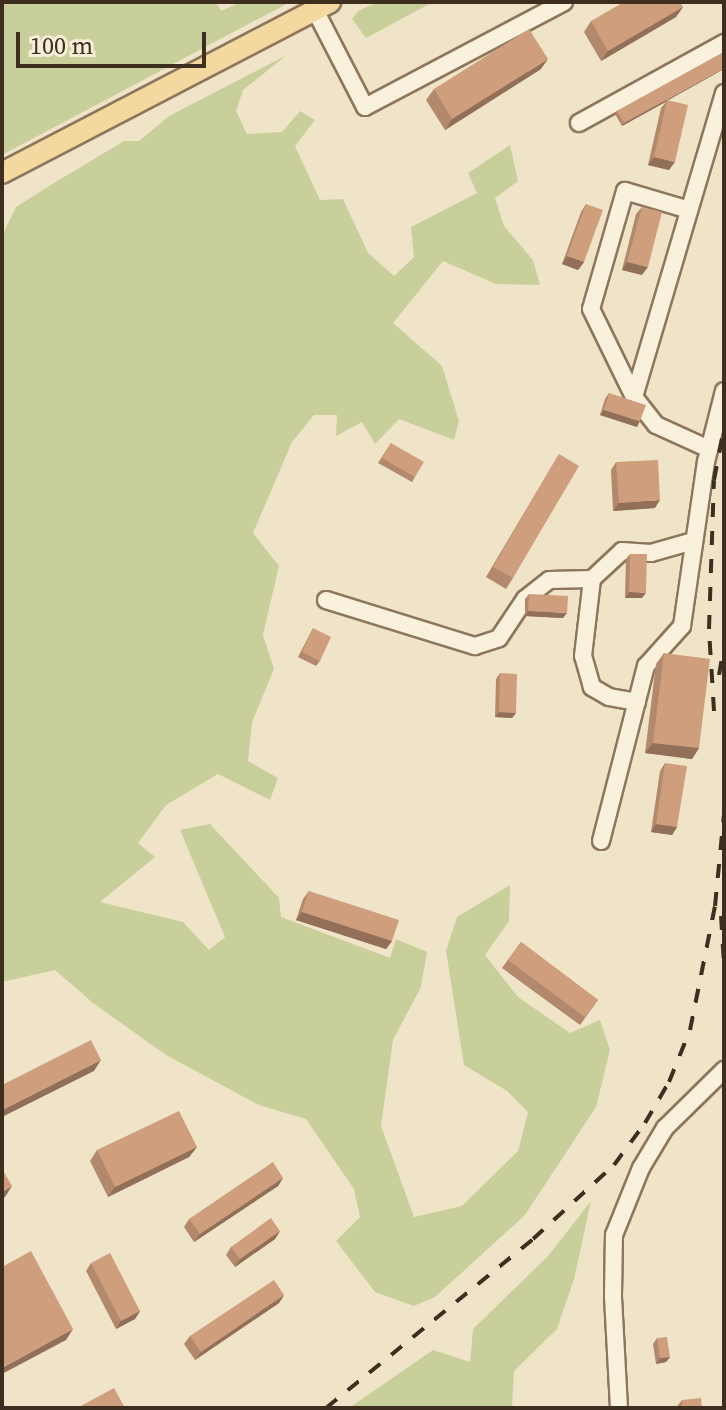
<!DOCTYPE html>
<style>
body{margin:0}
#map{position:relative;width:726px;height:1410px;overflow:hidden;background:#f0e4c8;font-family:"Source Serif 4",serif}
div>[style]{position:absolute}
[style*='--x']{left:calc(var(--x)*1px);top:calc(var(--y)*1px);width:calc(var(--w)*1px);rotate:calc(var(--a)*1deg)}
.green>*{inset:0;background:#c9cf9b}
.roads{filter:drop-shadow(2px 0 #8d765c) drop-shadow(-2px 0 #8d765c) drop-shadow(0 2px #8d765c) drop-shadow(0 -2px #8d765c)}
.minor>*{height:16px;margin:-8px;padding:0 8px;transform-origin:8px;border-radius:8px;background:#faf1dc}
.major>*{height:20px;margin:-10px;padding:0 10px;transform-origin:10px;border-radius:10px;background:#f3d9a0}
.rail>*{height:4px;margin-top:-2px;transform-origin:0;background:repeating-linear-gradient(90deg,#3d2e20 0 14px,transparent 0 28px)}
.wall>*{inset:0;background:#b2896c}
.shaded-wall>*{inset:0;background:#916f58}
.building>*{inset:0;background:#cf9f7d}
span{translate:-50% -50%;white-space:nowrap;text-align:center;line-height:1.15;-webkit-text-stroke:7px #f7eed8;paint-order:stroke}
.frame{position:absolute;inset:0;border:4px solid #3d2e20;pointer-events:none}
.scale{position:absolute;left:16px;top:32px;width:190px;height:36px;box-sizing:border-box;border:4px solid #3d2e20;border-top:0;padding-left:10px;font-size:24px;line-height:28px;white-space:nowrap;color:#3d2e20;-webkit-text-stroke:6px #f7eed8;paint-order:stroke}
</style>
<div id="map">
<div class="green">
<i style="clip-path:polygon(2px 2px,216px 2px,221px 11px,241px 2px,290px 2px,2px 155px)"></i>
<i style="clip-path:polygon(378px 2px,433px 2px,366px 38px,352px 19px,358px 11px)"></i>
<i style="clip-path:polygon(287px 55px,243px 90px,236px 111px,247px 134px,282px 132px,300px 111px,315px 120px,295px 146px,320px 200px,343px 199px,368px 253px,394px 276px,414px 257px,411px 227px,477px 193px,468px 173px,510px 145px,518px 181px,495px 198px,504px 226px,533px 260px,540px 285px,496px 284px,443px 261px,393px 323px,442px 366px,459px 421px,454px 440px,399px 419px,375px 444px,362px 422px,336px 436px,337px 415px,314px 415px,292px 442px,253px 533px,279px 566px,263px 635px,274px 669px,252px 722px,248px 761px,278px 778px,270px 800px,218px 774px,166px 805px,138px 843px,155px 857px,100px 902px,183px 922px,209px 950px,225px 937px,180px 830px,210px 824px,279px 898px,281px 917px,390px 958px,396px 939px,427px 952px,421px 987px,393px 1040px,381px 1126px,414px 1217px,462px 1206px,518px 1151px,528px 1112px,507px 1091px,464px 1065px,446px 951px,457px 917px,510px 885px,509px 921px,485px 955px,518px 997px,570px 1033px,600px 1020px,610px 1050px,596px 1107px,525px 1215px,435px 1297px,414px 1306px,375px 1292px,336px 1241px,360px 1217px,354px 1189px,306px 1119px,259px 1105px,166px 1055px,93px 1003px,55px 970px,2px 982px,2px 236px,16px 207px,54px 183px,124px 141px,139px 141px,169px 116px)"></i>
<i style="clip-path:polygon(591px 1201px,574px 1279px,557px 1329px,514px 1371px,512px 1408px,349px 1408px,433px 1350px,470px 1362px,473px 1329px,548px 1256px)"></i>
</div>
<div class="roads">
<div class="minor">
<i style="--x:315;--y:10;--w:109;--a:62.7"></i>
<i style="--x:365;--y:107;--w:225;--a:-27.8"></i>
<i style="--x:579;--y:123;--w:166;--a:-28.9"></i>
<i style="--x:634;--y:397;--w:98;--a:-116"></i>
<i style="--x:591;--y:309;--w:123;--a:-73.9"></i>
<i style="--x:625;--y:191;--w:67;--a:16.5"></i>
<i style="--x:709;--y:449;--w:58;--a:-155.6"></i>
<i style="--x:656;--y:425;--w:36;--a:-128"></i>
<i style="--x:634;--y:397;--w:317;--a:-73.5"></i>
<i style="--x:326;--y:600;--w:156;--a:17.2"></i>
<i style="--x:475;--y:646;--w:25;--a:-18"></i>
<i style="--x:499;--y:638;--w:47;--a:-56.3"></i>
<i style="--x:525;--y:599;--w:31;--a:-38"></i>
<i style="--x:549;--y:580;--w:43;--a:-1.3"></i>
<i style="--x:637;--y:702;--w:28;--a:-170"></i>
<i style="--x:609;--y:697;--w:20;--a:-150"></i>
<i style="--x:592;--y:687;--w:32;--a:-106"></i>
<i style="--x:583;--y:656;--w:78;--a:-83.3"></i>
<i style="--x:592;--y:579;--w:41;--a:-43"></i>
<i style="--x:622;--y:551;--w:29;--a:4"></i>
<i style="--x:651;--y:553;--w:44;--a:-15.9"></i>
<i style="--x:601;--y:841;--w:181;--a:-75.6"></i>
<i style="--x:646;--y:666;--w:54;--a:-48"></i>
<i style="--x:682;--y:626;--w:166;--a:-81.7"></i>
<i style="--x:706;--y:462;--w:73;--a:-75.8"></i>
<i style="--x:619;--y:1408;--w:112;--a:-93.1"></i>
<i style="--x:613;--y:1296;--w:61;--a:-89.1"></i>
<i style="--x:614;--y:1235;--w:72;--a:-68.1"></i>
<i style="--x:641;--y:1168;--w:47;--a:-59"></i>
<i style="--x:665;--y:1128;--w:83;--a:-44.5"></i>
</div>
<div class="major">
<i style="--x:2;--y:173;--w:370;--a:-27.5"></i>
</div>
</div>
<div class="rail">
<i style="--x:719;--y:675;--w:29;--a:-80"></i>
<i style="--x:714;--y:711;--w:82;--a:-93.5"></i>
<i style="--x:709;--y:629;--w:149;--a:-88.1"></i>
<i style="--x:714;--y:480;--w:53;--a:-79.1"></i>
<i style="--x:721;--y:916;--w:48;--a:86.4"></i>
<i style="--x:326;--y:1408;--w:267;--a:-39.2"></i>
<i style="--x:533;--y:1239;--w:110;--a:-42.4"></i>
<i style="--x:614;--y:1165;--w:52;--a:-53.6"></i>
<i style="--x:645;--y:1123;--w:48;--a:-59.7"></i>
<i style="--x:669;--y:1082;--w:56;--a:-68"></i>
<i style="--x:690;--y:1030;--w:126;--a:-78.6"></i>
<i style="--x:715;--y:906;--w:91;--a:-84.4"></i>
</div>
<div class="wall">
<i style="clip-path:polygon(683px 7px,676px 17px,601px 61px,584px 32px,591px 21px)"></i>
<i style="clip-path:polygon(541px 69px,445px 130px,426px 100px,434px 89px)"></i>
<i style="clip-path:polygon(668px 100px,669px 170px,648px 165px,661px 108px,666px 102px,622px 126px,615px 114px,617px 111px)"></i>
<i style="clip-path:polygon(586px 204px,584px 262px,578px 270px,562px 264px,581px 212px)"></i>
<i style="clip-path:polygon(642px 207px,642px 275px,622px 270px,636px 214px)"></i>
<i style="clip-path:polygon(609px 393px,637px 427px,600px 415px,605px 399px)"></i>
<i style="clip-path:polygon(391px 443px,415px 477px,412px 482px,378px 463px)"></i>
<i style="clip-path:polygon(559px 454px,513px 578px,506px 589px,486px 577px)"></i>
<i style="clip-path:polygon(616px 462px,655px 508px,613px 511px,611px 470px)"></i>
<i style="clip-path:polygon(630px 554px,642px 598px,625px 598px,626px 559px)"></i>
<i style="clip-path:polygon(529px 594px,563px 618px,525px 616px,525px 599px)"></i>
<i style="clip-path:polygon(313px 628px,320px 661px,316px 666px,298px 657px)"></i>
<i style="clip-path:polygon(664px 653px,699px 748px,692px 759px,645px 753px,656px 664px)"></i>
<i style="clip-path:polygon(500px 673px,516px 713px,512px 718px,495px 717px,496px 679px)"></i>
<i style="clip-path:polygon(665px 763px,677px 827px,672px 835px,651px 832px,660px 771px)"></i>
<i style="clip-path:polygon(309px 891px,392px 941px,386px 949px,296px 920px,303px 899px)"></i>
<i style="clip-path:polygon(521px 942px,598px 1000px,580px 1025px,502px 968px)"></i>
<i style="clip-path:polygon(197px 1147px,189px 1157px,108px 1197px,90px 1161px,97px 1150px)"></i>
<i style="clip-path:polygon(283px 1178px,278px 1186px,194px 1242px,184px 1227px,189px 1219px)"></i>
<i style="clip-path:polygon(280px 1231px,275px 1239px,235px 1267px,226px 1255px,231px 1247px)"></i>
<i style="clip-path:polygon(91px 1263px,140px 1311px,135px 1319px,116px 1329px,86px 1271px)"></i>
<i style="clip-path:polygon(284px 1295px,279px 1303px,195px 1360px,184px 1344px,190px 1336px)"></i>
<i style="clip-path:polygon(657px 1338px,670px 1357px,666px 1362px,656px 1364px,653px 1344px)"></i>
<i style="clip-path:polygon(682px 1400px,702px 1408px,676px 1408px)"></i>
</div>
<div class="shaded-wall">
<i style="clip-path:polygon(683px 7px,676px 17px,601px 61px,608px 51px)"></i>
<i style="clip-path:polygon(548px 59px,541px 69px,445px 130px,452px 119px)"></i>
<i style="clip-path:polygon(724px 68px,724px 69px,622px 126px,624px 123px)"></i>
<i style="clip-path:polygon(654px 157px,675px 162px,669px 170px,648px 165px)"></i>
<i style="clip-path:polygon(567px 256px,584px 262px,578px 270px,562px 264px)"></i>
<i style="clip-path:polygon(627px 262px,648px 267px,642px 275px,622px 270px)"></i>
<i style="clip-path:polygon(604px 410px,640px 421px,637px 427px,600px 415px)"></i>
<i style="clip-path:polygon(660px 500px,655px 508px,613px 511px,619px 503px)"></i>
<i style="clip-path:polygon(629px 592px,646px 593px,642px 598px,625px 598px)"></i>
<i style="clip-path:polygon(528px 611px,567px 613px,563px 618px,525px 616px)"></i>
<i style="clip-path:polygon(499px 712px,516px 713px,512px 718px,495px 717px)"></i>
<i style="clip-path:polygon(653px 743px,699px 748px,692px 759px,645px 753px)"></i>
<i style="clip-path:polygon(656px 824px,677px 827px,672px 835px,651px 832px)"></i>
<i style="clip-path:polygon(302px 912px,392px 941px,386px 949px,296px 920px)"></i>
<i style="clip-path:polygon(101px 1060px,94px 1071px,2px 1117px,2px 1110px)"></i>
<i style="clip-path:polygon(197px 1147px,189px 1157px,108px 1197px,115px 1187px)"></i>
<i style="clip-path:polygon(283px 1178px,278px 1186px,194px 1242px,200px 1234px)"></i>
<i style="clip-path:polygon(12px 1186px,5px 1197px,2px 1198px,2px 1192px)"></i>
<i style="clip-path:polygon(280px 1231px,275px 1239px,235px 1267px,240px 1259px)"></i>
<i style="clip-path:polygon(284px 1295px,279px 1303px,195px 1360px,201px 1352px)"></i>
<i style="clip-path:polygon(140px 1311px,135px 1319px,116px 1329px,121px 1321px)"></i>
<i style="clip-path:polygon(73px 1329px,66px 1340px,2px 1374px,2px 1368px)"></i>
<i style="clip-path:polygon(670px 1357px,666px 1362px,656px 1364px,660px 1358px)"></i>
</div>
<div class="building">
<i style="clip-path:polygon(624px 2px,680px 2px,683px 7px,608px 51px,591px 21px)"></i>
<i style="clip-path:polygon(529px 29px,548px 59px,452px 119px,434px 89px)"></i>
<i style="clip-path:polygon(724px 52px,724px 68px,624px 123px,617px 111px)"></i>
<i style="clip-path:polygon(667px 100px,688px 105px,675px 162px,654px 157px)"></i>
<i style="clip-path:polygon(586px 204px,603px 210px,584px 262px,567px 256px)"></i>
<i style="clip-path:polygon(642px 207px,662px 212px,648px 267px,627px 262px)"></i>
<i style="clip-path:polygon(609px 393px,646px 405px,640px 421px,604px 410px)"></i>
<i style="clip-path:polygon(391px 443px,424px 462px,415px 477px,382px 458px)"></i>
<i style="clip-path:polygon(559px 454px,579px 466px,513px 578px,493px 567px)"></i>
<i style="clip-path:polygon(658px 460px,660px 500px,619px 503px,616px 462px)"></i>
<i style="clip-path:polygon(630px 554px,647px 554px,646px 593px,629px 592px)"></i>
<i style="clip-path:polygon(529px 594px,568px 596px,567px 613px,528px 611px)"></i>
<i style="clip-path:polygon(313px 628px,331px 637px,320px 661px,302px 652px)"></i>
<i style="clip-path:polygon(664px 653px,710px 659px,699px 748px,653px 743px)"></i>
<i style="clip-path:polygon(500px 673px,517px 674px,516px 713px,499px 712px)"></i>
<i style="clip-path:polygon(665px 763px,687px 766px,677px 827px,656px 824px)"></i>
<i style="clip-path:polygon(309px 891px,399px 920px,392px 941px,302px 912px)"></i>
<i style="clip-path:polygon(521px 942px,598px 1000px,585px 1017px,508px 960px)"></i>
<i style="clip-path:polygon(91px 1040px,101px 1060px,2px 1110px,2px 1085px)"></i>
<i style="clip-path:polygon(179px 1111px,197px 1147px,115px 1187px,97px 1150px)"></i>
<i style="clip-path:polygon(273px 1162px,283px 1178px,200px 1234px,189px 1219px)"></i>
<i style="clip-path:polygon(2px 1169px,12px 1186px,2px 1192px)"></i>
<i style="clip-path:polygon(271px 1218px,280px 1231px,240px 1259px,231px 1247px)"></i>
<i style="clip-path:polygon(31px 1251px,73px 1329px,2px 1368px,2px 1267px)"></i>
<i style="clip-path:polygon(110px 1253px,140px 1311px,121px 1321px,91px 1263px)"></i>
<i style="clip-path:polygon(274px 1280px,284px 1295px,201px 1352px,190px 1336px)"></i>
<i style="clip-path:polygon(667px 1337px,670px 1357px,660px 1358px,657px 1338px)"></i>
<i style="clip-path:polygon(114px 1388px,125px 1408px,77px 1408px)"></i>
<i style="clip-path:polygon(701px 1398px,702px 1408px,682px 1408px,682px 1400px)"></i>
</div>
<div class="frame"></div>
<div class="scale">100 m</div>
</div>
